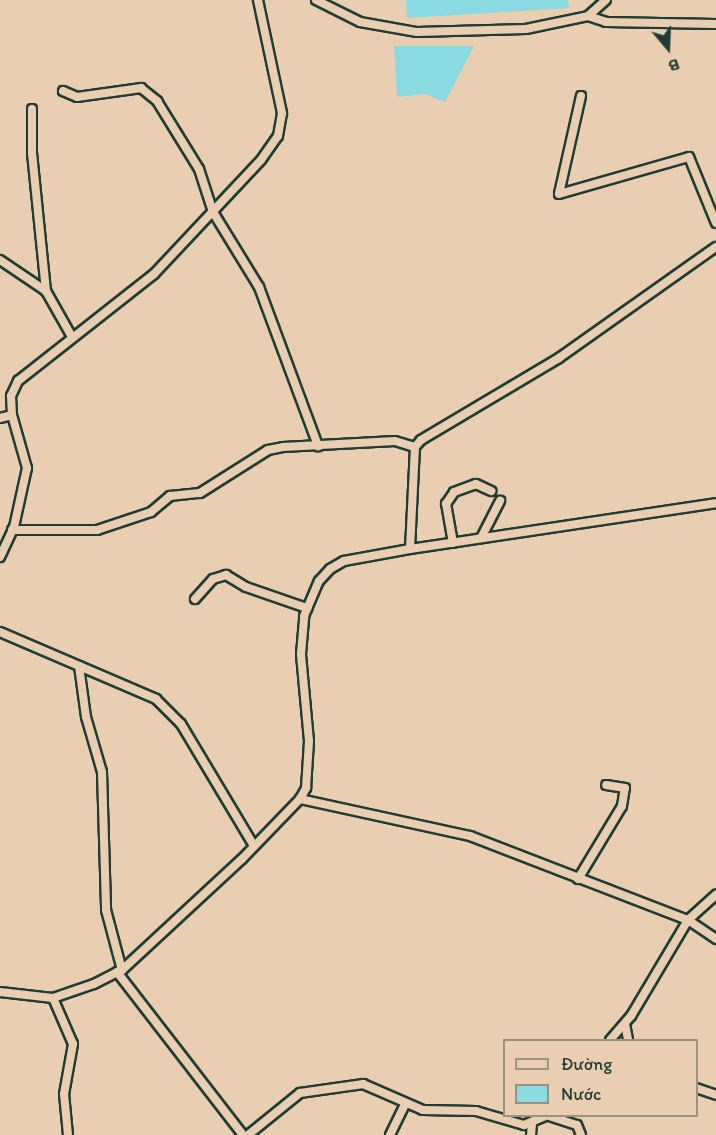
<!DOCTYPE html>
<meta charset="utf-8">
<style>
body{margin:0}
#map{position:relative;width:716px;height:1135px;overflow:hidden;background:#eaceb1;font-family:Itim,sans-serif}
div>[style]{position:absolute}
[style*='--x']{left:calc(var(--x)*1px);top:calc(var(--y)*1px);width:calc(var(--w)*1px);rotate:calc(var(--a)*1deg)}
.water>*{inset:0;background:#89dae1}
.roads{filter:drop-shadow(2px 0 #1f3d34) drop-shadow(-2px 0 #1f3d34) drop-shadow(0 2px #1f3d34) drop-shadow(0 -2px #1f3d34)}
.minor>*{height:8px;margin:-4px;padding:0 4px;transform-origin:4px;border-radius:4px;background:#eaceb1}
span{translate:-50% -50%;white-space:nowrap;text-align:center;line-height:1.15;-webkit-text-stroke:6px #eaceb1;paint-order:stroke}
.legend{position:absolute;left:503px;top:1039px;width:195px;height:78px;box-sizing:border-box;background:#eaceb1;border:2px solid #99947f;margin:0;padding:8px 10px;list-style:none;font-size:18px;color:#1f3d34}
.legend li{display:flex;align-items:center;gap:12px;height:30px}
.legend b{width:30px;border:2px solid #99947f}
.north{position:absolute;left:638px;top:18px;width:60px;height:60px;-webkit-text-stroke:4px #eaceb1;paint-order:stroke;rotate:161deg;font-size:16px;font-weight:700;line-height:24px;text-align:center;color:#1f3d34}
.north::after{content:'';display:block;margin:auto;width:21px;height:27px;background:#1f3d34;clip-path:polygon(50% 0,100% 100%,50% 72%,0 100%)}
</style>
<div id="map">
<div class="water">
<i style="clip-path:polygon(406px 0,568px 0,569px 8px,407px 18px)"></i>
<i style="clip-path:polygon(394px 46px,474px 46px,445px 102px,425px 94px,397px 97px)"></i>
</div>
<div class="roads">
<div class="minor">
<i style="--x:316;--y:0;--w:49;--a:26.6"></i>
<i style="--x:360;--y:22;--w:58;--a:10"></i>
<i style="--x:417;--y:32;--w:109;--a:-1.6"></i>
<i style="--x:526;--y:29;--w:63;--a:-11.8"></i>
<i style="--x:588;--y:16;--w:24;--a:-42"></i>
<i style="--x:588;--y:16;--w:19;--a:18"></i>
<i style="--x:606;--y:22;--w:110;--a:1"></i>
<i style="--x:63;--y:91;--w:15;--a:23"></i>
<i style="--x:77;--y:97;--w:65;--a:-8"></i>
<i style="--x:141;--y:88;--w:21;--a:39"></i>
<i style="--x:157;--y:101;--w:80;--a:58.3"></i>
<i style="--x:199;--y:169;--w:45;--a:72"></i>
<i style="--x:213;--y:212;--w:88;--a:58.5"></i>
<i style="--x:259;--y:287;--w:170;--a:69.6"></i>
<i style="--x:581;--y:96;--w:100;--a:102.7"></i>
<i style="--x:559;--y:194;--w:135;--a:-15.9"></i>
<i style="--x:689;--y:157;--w:71;--a:67.8"></i>
<i style="--x:32;--y:109;--w:44;--a:90"></i>
<i style="--x:32;--y:153;--w:139;--a:84.2"></i>
<i style="--x:0;--y:260;--w:55;--a:34"></i>
<i style="--x:46;--y:291;--w:53;--a:60.5"></i>
<i style="--x:0;--y:418;--w:12;--a:-14"></i>
<i style="--x:12;--y:530;--w:85;--a:0"></i>
<i style="--x:97;--y:530;--w:57;--a:-18.4"></i>
<i style="--x:151;--y:512;--w:25;--a:-40"></i>
<i style="--x:170;--y:496;--w:30;--a:-6"></i>
<i style="--x:200;--y:493;--w:80;--a:-32.3"></i>
<i style="--x:268;--y:450;--w:15;--a:-11"></i>
<i style="--x:283;--y:447;--w:112;--a:-3.1"></i>
<i style="--x:395;--y:441;--w:21;--a:17"></i>
<i style="--x:481;--y:538;--w:42;--a:-62.8"></i>
<i style="--x:453;--y:543;--w:40;--a:-100"></i>
<i style="--x:446;--y:504;--w:14;--a:-56"></i>
<i style="--x:454;--y:492;--w:23;--a:-20"></i>
<i style="--x:476;--y:484;--w:17;--a:25"></i>
<i style="--x:410;--y:549;--w:102;--a:-87.2"></i>
<i style="--x:415;--y:447;--w:9;--a:-49"></i>
<i style="--x:421;--y:440;--w:161;--a:-30.7"></i>
<i style="--x:559;--y:358;--w:192;--a:-35.3"></i>
<i style="--x:0;--y:557;--w:33;--a:-65"></i>
<i style="--x:14;--y:527;--w:60;--a:-77.6"></i>
<i style="--x:27;--y:468;--w:55;--a:-105.8"></i>
<i style="--x:12;--y:415;--w:19;--a:-93"></i>
<i style="--x:11;--y:396;--w:17;--a:-65"></i>
<i style="--x:18;--y:381;--w:173;--a:-38.2"></i>
<i style="--x:154;--y:274;--w:156;--a:-46.8"></i>
<i style="--x:261;--y:160;--w:29;--a:-55"></i>
<i style="--x:278;--y:136;--w:23;--a:-80"></i>
<i style="--x:282;--y:113;--w:116;--a:-102"></i>
<i style="--x:195;--y:599;--w:27;--a:-48"></i>
<i style="--x:213;--y:579;--w:14;--a:-17"></i>
<i style="--x:226;--y:575;--w:23;--a:31"></i>
<i style="--x:246;--y:587;--w:65;--a:19"></i>
<i style="--x:0;--y:632;--w:170;--a:23.2"></i>
<i style="--x:156;--y:699;--w:35;--a:45"></i>
<i style="--x:181;--y:724;--w:142;--a:59.1"></i>
<i style="--x:79;--y:666;--w:51;--a:82.2"></i>
<i style="--x:86;--y:717;--w:57;--a:73.8"></i>
<i style="--x:102;--y:772;--w:138;--a:88.3"></i>
<i style="--x:106;--y:910;--w:62;--a:75.1"></i>
<i style="--x:300;--y:799;--w:174;--a:12.3"></i>
<i style="--x:470;--y:836;--w:234;--a:21.1"></i>
<i style="--x:688;--y:920;--w:34;--a:34"></i>
<i style="--x:578;--y:879;--w:85;--a:-58.9"></i>
<i style="--x:622;--y:806;--w:18;--a:-81"></i>
<i style="--x:625;--y:788;--w:19;--a:-171"></i>
<i style="--x:117;--y:972;--w:206;--a:52.3"></i>
<i style="--x:0;--y:992;--w:53;--a:6.5"></i>
<i style="--x:53;--y:998;--w:43;--a:-18.9"></i>
<i style="--x:94;--y:984;--w:31;--a:-27"></i>
<i style="--x:122;--y:970;--w:163;--a:-42.8"></i>
<i style="--x:242;--y:859;--w:83;--a:-46"></i>
<i style="--x:300;--y:799;--w:13;--a:-61"></i>
<i style="--x:306;--y:788;--w:47;--a:-86.3"></i>
<i style="--x:309;--y:741;--w:87;--a:-95.3"></i>
<i style="--x:301;--y:654;--w:38;--a:-85"></i>
<i style="--x:304;--y:616;--w:38;--a:-67"></i>
<i style="--x:319;--y:581;--w:16;--a:-47"></i>
<i style="--x:330;--y:569;--w:16;--a:-30"></i>
<i style="--x:344;--y:561;--w:67;--a:-10.3"></i>
<i style="--x:410;--y:549;--w:309;--a:-8.5"></i>
<i style="--x:53;--y:998;--w:50;--a:66.5"></i>
<i style="--x:73;--y:1044;--w:51;--a:100.2"></i>
<i style="--x:64;--y:1094;--w:41;--a:84.4"></i>
<i style="--x:625;--y:1024;--w:16;--a:79"></i>
<i style="--x:610;--y:1040;--w:32;--a:-49"></i>
<i style="--x:631;--y:1016;--w:112;--a:-59.3"></i>
<i style="--x:688;--y:920;--w:38;--a:-42"></i>
<i style="--x:696;--y:1088;--w:21;--a:19"></i>
<i style="--x:549;--y:1116;--w:29;--a:18"></i>
<i style="--x:577;--y:1125;--w:11;--a:68"></i>
<i style="--x:248;--y:1135;--w:67;--a:-38.9"></i>
<i style="--x:300;--y:1093;--w:64;--a:-8.1"></i>
<i style="--x:363;--y:1084;--w:65;--a:23.4"></i>
<i style="--x:423;--y:1110;--w:53;--a:1.1"></i>
<i style="--x:476;--y:1111;--w:50;--a:16.3"></i>
<i style="--x:524;--y:1125;--w:23;--a:-23"></i>
<i style="--x:390;--y:1135;--w:34;--a:-64"></i>
<i style="--x:531;--y:1135;--w:11;--a:-85"></i>
</div>
</div>
<ul class="legend">
<li><b style="height:8px;background:#eaceb1"></b>Đường</li>
<li><b style="height:16px;background:#89dae1"></b>Nước</li>
</ul>
<div class="north">B</div>
</div>
